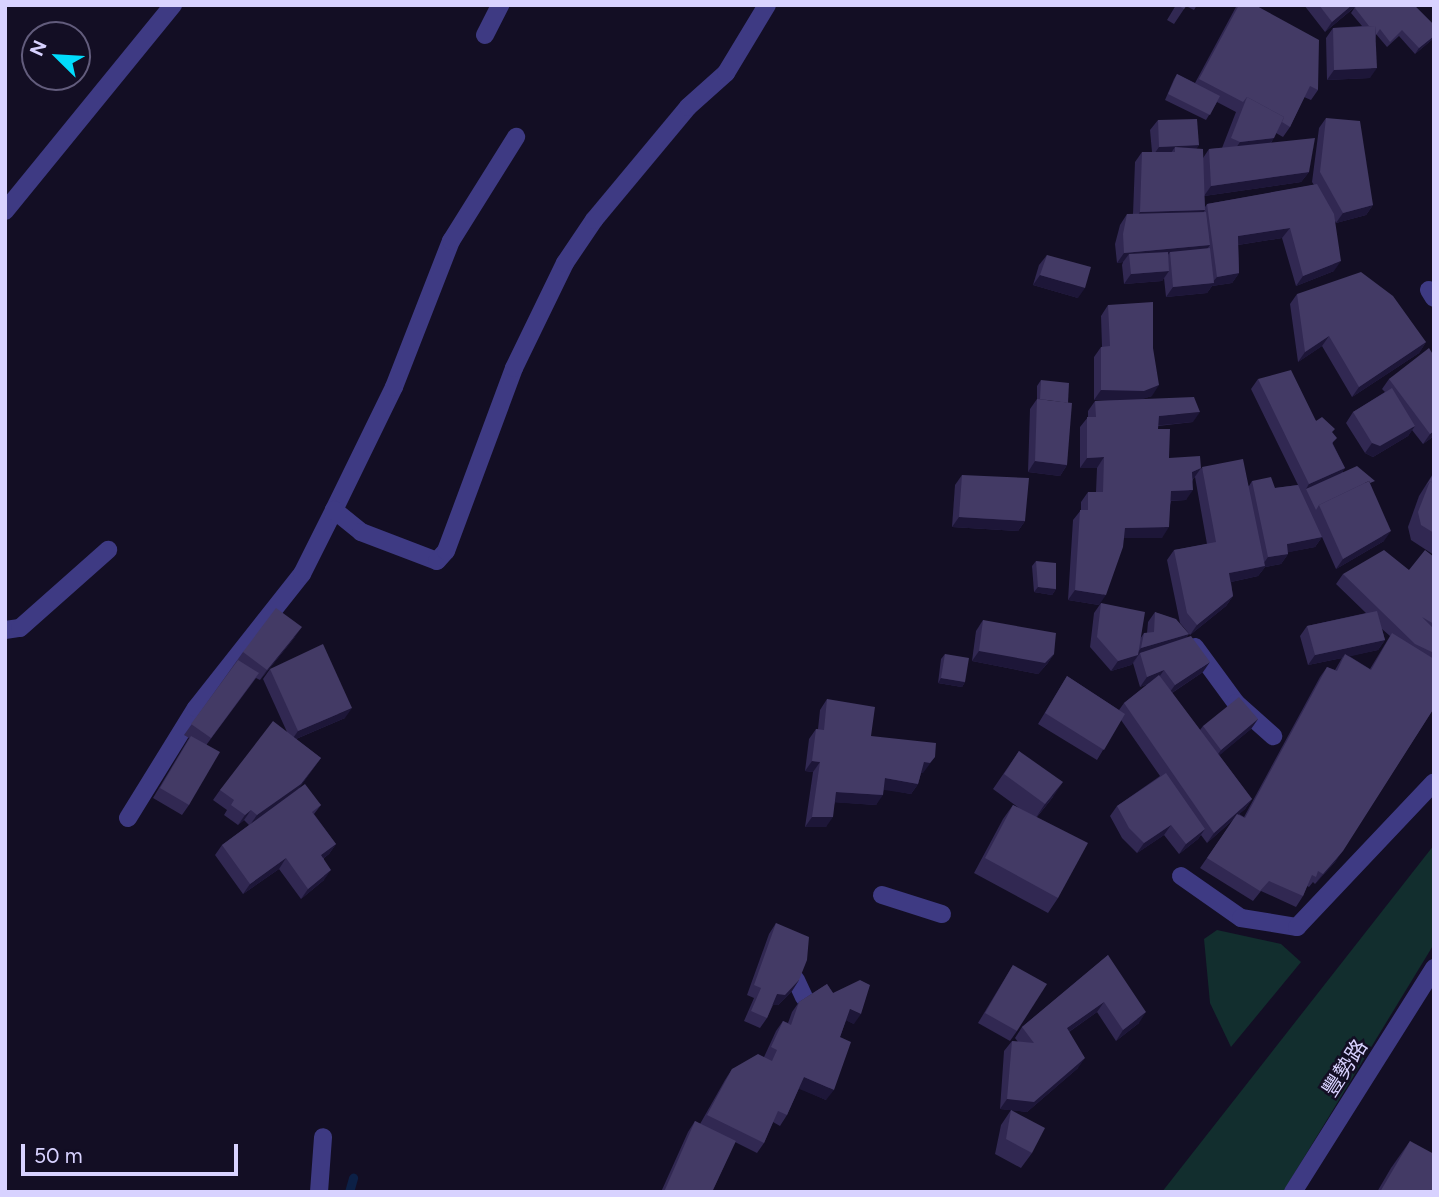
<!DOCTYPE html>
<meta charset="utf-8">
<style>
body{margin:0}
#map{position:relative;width:1439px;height:1197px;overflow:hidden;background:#130e24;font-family:Figtree,"Noto Sans TC",sans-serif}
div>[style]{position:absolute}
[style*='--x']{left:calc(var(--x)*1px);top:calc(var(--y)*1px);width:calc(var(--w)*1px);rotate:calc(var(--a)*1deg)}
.green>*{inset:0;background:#122e2e}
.stream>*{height:9px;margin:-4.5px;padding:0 4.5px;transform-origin:4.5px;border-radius:4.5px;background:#0c2046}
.minor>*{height:18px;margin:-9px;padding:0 9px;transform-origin:9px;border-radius:9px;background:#3e3a83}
.wall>*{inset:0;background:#312852}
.shaded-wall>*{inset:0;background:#1d1638}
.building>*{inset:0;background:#433a65}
span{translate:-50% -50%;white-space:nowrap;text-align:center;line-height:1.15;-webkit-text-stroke:5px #130e24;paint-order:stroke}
.street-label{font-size:21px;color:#d8d2ff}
.frame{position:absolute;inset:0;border:7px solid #d8d2ff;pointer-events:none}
.north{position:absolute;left:21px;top:21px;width:70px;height:70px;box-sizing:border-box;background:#130e24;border:2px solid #625c7c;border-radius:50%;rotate:294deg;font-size:19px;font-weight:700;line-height:28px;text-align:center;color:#d8d2ff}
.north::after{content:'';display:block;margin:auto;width:24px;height:32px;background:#01dcfc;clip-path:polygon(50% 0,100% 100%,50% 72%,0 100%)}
.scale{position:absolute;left:21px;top:1144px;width:217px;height:32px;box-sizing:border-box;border:4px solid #d8d2ff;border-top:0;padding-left:9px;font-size:21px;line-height:24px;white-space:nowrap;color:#d8d2ff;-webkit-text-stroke:5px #130e24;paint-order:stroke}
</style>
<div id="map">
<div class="green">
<i style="clip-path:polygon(1434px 845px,1434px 944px,1283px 1192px,1162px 1192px)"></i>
<i style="clip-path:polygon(1217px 930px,1281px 944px,1301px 962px,1231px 1047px,1210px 1003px,1204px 939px)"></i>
</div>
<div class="stream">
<i style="--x:349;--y:1192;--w:15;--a:-74"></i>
</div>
<div class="minor">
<i style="--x:485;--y:35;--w:34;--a:-63"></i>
<i style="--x:5;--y:211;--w:266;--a:-50.8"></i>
<i style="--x:1429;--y:290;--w:9;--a:58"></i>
<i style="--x:334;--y:510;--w:137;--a:-64"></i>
<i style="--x:394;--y:387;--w:157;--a:-68.7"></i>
<i style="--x:451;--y:241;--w:123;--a:-58"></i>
<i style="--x:5;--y:630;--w:15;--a:-8"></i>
<i style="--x:20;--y:628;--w:118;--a:-41.6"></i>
<i style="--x:1195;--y:647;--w:69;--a:53.8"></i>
<i style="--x:1236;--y:703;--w:50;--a:41.7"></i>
<i style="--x:128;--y:818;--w:129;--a:-58.3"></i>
<i style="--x:196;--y:708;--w:171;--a:-51.7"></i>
<i style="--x:302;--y:574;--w:72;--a:-63.4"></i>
<i style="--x:334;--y:510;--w:35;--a:39"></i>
<i style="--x:361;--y:532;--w:81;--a:20.9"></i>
<i style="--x:437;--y:561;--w:13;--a:-48"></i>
<i style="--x:446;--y:551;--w:195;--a:-69.6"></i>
<i style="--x:514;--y:368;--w:117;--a:-64.1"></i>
<i style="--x:565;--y:263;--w:52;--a:-56"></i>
<i style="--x:594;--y:220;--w:147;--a:-50.2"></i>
<i style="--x:688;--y:107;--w:51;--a:-41.8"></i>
<i style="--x:726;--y:73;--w:79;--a:-58.9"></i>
<i style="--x:1181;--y:876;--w:73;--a:35"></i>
<i style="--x:1241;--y:918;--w:57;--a:9.1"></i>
<i style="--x:1297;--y:927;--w:199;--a:-46.6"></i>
<i style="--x:882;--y:895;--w:63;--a:17.6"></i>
<i style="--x:796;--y:980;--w:19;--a:65"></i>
<i style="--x:319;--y:1192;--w:55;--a:-85.8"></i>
<i style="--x:1293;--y:1192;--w:265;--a:-57.8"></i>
</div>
<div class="wall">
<i style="clip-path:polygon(1176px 5px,1197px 5px,1194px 10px,1186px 6px,1174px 24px,1167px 20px)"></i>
<i style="clip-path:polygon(1237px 5px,1255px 5px,1318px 90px,1311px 100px,1304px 97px,1290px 127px,1283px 137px,1276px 133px,1271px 143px,1309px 172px,1301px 182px,1204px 196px,1205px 207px,1207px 204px,1314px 185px,1312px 182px,1319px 128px,1326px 118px,1373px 205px,1366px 215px,1336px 223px,1335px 221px,1334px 271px,1296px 286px,1282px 238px,1238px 245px,1239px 273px,1232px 283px,1212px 286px,1207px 293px,1166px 297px,1164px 278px,1162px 281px,1124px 284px,1122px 265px,1123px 262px,1117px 263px,1115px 244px,1120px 225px,1127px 214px,1133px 214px,1135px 162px,1142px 152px,1152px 152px,1150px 130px,1158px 120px,1199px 145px,1196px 149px,1203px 158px,1209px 149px,1222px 148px,1236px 112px,1217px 102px,1206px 120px,1165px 100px,1174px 79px,1177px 74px,1195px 83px)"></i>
<i style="clip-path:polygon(1304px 5px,1414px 5px,1434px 25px,1434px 38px,1415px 54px,1399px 36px,1387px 47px,1376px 34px,1370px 78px,1327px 80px,1326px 38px,1333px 28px,1362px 26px,1351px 13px,1355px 7px,1325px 32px)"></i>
<i style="clip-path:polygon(1047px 255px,1078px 298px,1033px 285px,1039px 265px)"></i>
<i style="clip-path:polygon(1297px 294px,1426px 342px,1419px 353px,1352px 397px,1322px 346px,1298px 362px,1290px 304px)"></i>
<i style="clip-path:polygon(1108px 305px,1152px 396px,1141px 399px,1193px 422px,1158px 426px,1158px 429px,1169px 458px,1201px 468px,1249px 486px,1252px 481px,1275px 488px,1298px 485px,1251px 389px,1258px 379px,1332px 432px,1333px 444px,1345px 468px,1342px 472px,1371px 486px,1384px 541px,1336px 569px,1322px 537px,1315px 547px,1288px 552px,1288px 554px,1281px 564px,1265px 567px,1258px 576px,1231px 582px,1233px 596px,1226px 606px,1190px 635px,1180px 623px,1167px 560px,1174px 550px,1207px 544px,1195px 477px,1193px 479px,1186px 500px,1171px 501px,1162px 538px,1124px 538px,1099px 605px,1068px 600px,1073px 520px,1081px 510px,1081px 502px,1088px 492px,1096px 492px,1097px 468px,1080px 468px,1080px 427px,1088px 417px,1088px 411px,1095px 401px,1115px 400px,1094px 400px,1094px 357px,1101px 347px,1102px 347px,1101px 316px)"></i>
<i style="clip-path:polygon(1434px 356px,1434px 436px,1423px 444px,1412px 430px,1408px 436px,1373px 457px,1365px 453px,1346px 423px,1353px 412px,1385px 392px,1382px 389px,1389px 379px)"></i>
<i style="clip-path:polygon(1041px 380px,1067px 465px,1060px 476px,1028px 472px,1030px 409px,1037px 399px,1037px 386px)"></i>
<i style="clip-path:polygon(1434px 472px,1434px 555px,1411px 540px,1408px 527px,1419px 496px)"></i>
<i style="clip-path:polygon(962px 475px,1025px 521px,1018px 531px,952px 527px,955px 485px)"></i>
<i style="clip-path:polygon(evenodd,1434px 557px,1434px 708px,1335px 862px,1315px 884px,1313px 882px,1309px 887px,1307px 886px,1303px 896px,1296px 907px,1261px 891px,1253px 901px,1200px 868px,1234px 819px,1207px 843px,1201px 835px,1198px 839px,1179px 854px,1164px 835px,1137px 853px,1122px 838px,1110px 816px,1117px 806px,1160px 776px,1121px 720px,1097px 760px,1038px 724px,1067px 676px,1119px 710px,1124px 703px,1148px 684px,1140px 687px,1133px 663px,1137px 658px,1131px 665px,1111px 671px,1090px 647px,1094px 613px,1101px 603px,1140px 639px,1144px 633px,1147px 633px,1148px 622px,1155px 612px,1189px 634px,1186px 638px,1203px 672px,1172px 693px,1200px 730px,1203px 726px,1258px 719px,1251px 729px,1219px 755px,1252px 799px,1245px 809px,1239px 814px,1244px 817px,1320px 677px,1327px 667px,1335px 670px,1342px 658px,1308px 665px,1300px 636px,1307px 626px,1366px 613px,1336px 584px,1343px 574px,1409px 570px,1434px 557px,1382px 629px,1390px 636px,1370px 669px,1349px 656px,1378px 650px,1385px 640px,1382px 629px)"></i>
<i style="clip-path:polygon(1036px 561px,1056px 589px,1052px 595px,1034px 592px,1032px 566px)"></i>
<i style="clip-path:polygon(983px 620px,1054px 654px,1047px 664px,1038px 674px,972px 661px,976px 631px)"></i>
<i style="clip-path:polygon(295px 637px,260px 680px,256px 678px,207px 744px,189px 805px,182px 815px,153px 798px,189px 738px,184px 735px,243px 652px)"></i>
<i style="clip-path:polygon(945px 654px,965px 682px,962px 687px,938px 683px,941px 659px)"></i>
<i style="clip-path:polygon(270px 669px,345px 718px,296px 739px,321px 758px,299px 788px,321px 805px,314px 814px,336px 844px,329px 854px,324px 858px,324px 880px,301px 899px,279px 869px,243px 894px,215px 855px,222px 845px,249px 825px,244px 820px,238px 825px,224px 815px,227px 810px,213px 800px,220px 790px,287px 732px,263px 679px)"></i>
<i style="clip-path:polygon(827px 699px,871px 736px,923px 773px,921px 773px,918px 784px,911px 794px,884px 789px,876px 805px,835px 802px,826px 827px,805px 827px,813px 772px,805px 771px,809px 739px,816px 729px,818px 729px,820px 710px)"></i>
<i style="clip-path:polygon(1019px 751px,1053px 797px,1037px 817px,1058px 898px,1048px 913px,974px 873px,1003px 819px,1013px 805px,1019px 808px,993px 789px)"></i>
<i style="clip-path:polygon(776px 923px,799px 980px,792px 991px,778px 1005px,773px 1005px,767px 1018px,760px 1028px,744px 1021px,754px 998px,747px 995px,769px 934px)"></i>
<i style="clip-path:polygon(1108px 955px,1139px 1023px,1116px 1041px,1097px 1012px,1069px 1032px,1078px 1068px,1027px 1112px,1012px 1110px,1032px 1153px,1021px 1168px,995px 1154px,1001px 1125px,1011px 1110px,1000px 1109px,1004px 1051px,1012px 1041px,1018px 1042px,1015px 1038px,1022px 1027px)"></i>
<i style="clip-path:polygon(1013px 965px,1017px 1031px,1010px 1041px,978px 1023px)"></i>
<i style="clip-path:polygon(827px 984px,854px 1024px,846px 1020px,840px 1037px,826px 1100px,799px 1088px,787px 1115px,780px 1126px,773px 1122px,764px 1143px,757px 1153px,735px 1142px,712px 1192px,661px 1192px,688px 1132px,695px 1121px,700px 1124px,725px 1080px,732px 1069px,764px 1057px,776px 1031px,783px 1021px,788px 1023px,792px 1012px,799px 1002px)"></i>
<i style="clip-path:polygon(1410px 1141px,1434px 1192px,1377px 1192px,1391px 1168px)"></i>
</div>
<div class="shaded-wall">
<i style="clip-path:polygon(1352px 5px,1357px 5px,1325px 32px,1332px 22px)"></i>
<i style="clip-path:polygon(1434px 36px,1434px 38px,1415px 54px,1419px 48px)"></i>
<i style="clip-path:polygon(1377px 68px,1370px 78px,1327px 80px,1334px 70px)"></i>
<i style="clip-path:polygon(1274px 138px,1263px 153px,1230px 157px,1240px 142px)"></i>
<i style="clip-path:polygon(1199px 145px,1192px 155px,1175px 147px,1169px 156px,1152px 157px,1159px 147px)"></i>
<i style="clip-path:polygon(1309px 172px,1301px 182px,1204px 196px,1211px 186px)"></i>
<i style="clip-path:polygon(1373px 205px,1366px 215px,1336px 223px,1343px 213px)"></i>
<i style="clip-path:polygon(1205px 210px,1198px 220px,1133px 222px,1140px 212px)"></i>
<i style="clip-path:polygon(1290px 228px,1282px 238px,1231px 246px,1238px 236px)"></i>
<i style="clip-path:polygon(1210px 245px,1203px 255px,1170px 252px,1165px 259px,1129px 254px,1123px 262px,1117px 263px,1124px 253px)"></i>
<i style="clip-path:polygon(1341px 261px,1334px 271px,1296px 286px,1303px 276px)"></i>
<i style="clip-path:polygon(1169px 271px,1162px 281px,1124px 284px,1131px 274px)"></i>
<i style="clip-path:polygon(1239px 273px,1232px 283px,1212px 286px,1207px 293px,1166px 297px,1173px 287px,1212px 283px,1217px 277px)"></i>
<i style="clip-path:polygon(1040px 275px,1085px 288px,1078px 298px,1033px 285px)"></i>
<i style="clip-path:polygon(1329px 336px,1322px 346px,1298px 362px,1305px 352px)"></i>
<i style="clip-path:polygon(1426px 342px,1419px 353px,1352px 397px,1359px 387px)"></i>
<i style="clip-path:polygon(1159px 385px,1152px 396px,1137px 401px,1094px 400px,1101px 390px)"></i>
<i style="clip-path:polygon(1200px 412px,1193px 422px,1152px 426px,1159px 416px)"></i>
<i style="clip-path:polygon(1415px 426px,1408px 436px,1373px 457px,1365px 453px,1372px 443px)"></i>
<i style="clip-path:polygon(1434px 431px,1434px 436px,1423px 444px,1430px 434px)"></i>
<i style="clip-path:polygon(1104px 457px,1097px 468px,1080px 468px,1087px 458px)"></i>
<i style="clip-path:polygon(1035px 461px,1067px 465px,1060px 476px,1028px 472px)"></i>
<i style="clip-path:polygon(1201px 468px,1194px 478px,1185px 482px,1192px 472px)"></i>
<i style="clip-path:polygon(1345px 468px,1338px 478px,1306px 489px,1309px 484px)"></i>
<i style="clip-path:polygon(1193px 490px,1186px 500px,1164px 501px,1171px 491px)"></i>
<i style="clip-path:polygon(959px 517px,1025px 521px,1018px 531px,952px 527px)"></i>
<i style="clip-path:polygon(1169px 527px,1162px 538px,1118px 538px,1125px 528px)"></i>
<i style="clip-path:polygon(1391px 531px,1384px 541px,1336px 569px,1343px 559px)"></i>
<i style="clip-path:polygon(1322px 537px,1315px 547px,1280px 554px,1287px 544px)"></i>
<i style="clip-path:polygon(1288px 554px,1281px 564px,1265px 567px,1258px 576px,1222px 584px,1229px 573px,1261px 567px,1268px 557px)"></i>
<i style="clip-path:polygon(1038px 587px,1056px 589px,1052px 595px,1034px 592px)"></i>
<i style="clip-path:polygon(1075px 590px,1106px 595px,1099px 605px,1068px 600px)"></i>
<i style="clip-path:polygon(1233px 596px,1226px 606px,1190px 635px,1197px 625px)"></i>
<i style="clip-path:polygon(302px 627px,295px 637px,260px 680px,267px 670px)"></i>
<i style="clip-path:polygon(1189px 634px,1181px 644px,1140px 653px,1131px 665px,1111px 671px,1118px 661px,1136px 655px,1141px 648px)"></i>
<i style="clip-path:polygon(1385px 640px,1378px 650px,1343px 658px,1345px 654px,1342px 658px,1308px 665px,1315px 655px)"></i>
<i style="clip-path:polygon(979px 651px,1054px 654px,1047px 664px,1038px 674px,972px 661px)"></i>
<i style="clip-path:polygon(1210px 662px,1203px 672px,1167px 696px,1175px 685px)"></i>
<i style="clip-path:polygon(1164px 670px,1157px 680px,1140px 687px,1147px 677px)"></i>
<i style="clip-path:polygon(941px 678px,965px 682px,962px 687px,938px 683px)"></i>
<i style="clip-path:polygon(352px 708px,345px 718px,291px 741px,298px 731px)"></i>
<i style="clip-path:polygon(1258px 719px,1251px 729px,1214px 760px,1221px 750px)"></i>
<i style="clip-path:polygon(935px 757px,923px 773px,917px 772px,924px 762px)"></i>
<i style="clip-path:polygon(321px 758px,294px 795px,250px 825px,257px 815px)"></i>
<i style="clip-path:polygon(812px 761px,820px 762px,813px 772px,805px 771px)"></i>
<i style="clip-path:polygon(885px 778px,918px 784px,911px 794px,878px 789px)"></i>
<i style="clip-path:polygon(1063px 782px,1053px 797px,1035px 819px,1045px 804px)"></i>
<i style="clip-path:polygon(836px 792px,883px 795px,876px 805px,829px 802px)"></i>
<i style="clip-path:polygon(1252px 799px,1245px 809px,1207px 843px,1214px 833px)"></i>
<i style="clip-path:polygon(251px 810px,244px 820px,238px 825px,245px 815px)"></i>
<i style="clip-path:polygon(812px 817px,833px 817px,826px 827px,805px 827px)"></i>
<i style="clip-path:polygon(1171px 825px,1164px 835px,1137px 853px,1144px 843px)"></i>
<i style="clip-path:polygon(1205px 829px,1198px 839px,1179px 854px,1186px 844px)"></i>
<i style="clip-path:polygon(336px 844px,329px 854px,314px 865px,321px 855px)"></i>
<i style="clip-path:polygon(1343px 851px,1335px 862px,1315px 884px,1323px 874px)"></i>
<i style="clip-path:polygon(286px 858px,279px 869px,243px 894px,250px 884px)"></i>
<i style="clip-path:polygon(331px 870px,324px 880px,301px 899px,308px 889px)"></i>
<i style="clip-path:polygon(799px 980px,792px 991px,778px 1005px,770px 1005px,777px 994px)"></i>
<i style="clip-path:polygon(1104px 1002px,1097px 1012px,1060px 1038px,1067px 1028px)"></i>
<i style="clip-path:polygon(850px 1009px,861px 1014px,854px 1024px,843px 1019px)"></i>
<i style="clip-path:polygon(1146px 1012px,1139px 1023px,1116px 1041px,1123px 1030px)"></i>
<i style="clip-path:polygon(1085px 1058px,1078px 1068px,1027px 1112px,1000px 1109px,1007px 1099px)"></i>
<i style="clip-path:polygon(804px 1077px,834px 1090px,826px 1100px,797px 1088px)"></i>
</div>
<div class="building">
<i style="clip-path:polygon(1177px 5px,1187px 5px,1184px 9px)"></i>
<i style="clip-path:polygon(1239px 5px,1255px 5px,1319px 40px,1318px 90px,1310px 86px,1290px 127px,1282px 122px,1284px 117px,1247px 97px,1243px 102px,1199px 79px)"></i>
<i style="clip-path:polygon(1319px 5px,1352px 5px,1332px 22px)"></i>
<i style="clip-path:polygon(1357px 5px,1414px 5px,1434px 25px,1434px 36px,1419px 48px,1402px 30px,1390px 42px,1380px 29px,1376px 35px,1375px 26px,1369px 26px,1355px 8px)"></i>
<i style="clip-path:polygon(1375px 26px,1377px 68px,1334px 70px,1333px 28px)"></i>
<i style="clip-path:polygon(1177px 74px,1220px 96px,1210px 115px,1168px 94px)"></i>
<i style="clip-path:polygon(1247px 97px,1284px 117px,1274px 138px,1240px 142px,1231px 138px)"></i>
<i style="clip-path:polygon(1326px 118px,1360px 121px,1373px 205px,1343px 213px,1320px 172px)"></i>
<i style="clip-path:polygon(1197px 119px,1199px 145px,1159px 147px,1158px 120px)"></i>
<i style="clip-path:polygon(1315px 138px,1309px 172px,1211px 186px,1209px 149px)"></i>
<i style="clip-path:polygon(1175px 147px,1203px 149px,1205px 210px,1140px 212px,1142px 152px,1175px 152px)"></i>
<i style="clip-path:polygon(1317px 184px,1334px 214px,1341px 261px,1303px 276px,1290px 228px,1238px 236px,1239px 273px,1217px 277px,1207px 204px)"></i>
<i style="clip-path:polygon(1206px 212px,1210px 245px,1124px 253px,1123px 234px,1127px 214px)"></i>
<i style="clip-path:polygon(1210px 248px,1214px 283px,1173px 287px,1170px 252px)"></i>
<i style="clip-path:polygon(1168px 252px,1169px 271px,1131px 274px,1129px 254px)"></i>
<i style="clip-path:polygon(1047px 255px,1091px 267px,1085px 288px,1040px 275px)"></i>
<i style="clip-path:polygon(1361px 272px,1393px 296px,1426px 342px,1359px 387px,1329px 336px,1305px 352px,1297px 294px)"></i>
<i style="clip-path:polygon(1153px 302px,1153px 348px,1159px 385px,1144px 391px,1101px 390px,1101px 347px,1110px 346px,1108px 305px)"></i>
<i style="clip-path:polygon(1429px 348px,1434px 356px,1434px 431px,1430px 434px,1389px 379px)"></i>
<i style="clip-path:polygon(1291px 370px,1316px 421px,1322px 417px,1335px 429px,1332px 432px,1337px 438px,1332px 443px,1345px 468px,1309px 484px,1258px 379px)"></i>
<i style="clip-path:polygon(1041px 380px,1069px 383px,1068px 403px,1040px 399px)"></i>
<i style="clip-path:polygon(1392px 388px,1415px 426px,1380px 446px,1372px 443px,1353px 412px)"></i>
<i style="clip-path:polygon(1194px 397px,1200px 412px,1159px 416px,1158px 429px,1170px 429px,1169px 458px,1200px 456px,1201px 468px,1192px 472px,1193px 490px,1171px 491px,1169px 527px,1125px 528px,1123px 547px,1106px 595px,1075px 590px,1080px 510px,1088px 510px,1088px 492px,1103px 492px,1104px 457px,1087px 458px,1087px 417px,1096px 417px,1095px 401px)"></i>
<i style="clip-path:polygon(1037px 399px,1072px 403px,1067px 465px,1035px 461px)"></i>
<i style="clip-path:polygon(1243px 459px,1265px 566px,1229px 573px,1233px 596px,1197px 625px,1187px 613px,1174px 550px,1216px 542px,1202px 467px)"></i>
<i style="clip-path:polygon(1357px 466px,1375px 481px,1370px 483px,1369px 481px,1319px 505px,1316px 510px,1306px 489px)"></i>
<i style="clip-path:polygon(1434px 473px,1434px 484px,1430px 481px,1426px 486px)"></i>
<i style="clip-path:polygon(962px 475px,1029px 478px,1025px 521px,959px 517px)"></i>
<i style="clip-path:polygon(1271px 477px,1275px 488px,1298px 485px,1322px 537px,1287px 544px,1288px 554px,1268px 557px,1252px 481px)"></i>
<i style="clip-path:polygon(1369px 481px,1391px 531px,1343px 559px,1319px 505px)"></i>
<i style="clip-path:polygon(1430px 481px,1434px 484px,1434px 533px,1421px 525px,1418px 512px)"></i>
<i style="clip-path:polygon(1384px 550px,1409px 570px,1425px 550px,1434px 557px,1434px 624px,1422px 617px,1434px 629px,1434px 653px,1415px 644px,1343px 574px)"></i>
<i style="clip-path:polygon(1036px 561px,1056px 563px,1056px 589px,1038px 587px)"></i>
<i style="clip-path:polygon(1101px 603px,1145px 612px,1138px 655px,1118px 661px,1097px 637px)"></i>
<i style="clip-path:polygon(276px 608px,302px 627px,267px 670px,243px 652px)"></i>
<i style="clip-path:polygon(1377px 611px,1385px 640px,1315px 655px,1307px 626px)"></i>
<i style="clip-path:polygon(1155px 612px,1176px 619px,1189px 634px,1141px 648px,1144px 633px,1154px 632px)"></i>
<i style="clip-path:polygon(983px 620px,1056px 633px,1054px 654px,1045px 663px,979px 651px)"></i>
<i style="clip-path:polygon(1392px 633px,1434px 659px,1434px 708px,1343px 851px,1323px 874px,1318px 871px,1316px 877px,1312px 875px,1303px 896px,1269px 881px,1260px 891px,1207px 858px,1237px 814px,1245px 818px,1327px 667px,1337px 671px,1345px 654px,1371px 670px)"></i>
<i style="clip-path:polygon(1191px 636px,1210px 662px,1175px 685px,1164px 670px,1147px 677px,1140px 653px)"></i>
<i style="clip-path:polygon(323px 644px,352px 708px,298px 731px,270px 669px)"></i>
<i style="clip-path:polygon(945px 654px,969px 658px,965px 682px,941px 678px)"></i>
<i style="clip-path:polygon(238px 660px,259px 673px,211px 738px,191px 724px)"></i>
<i style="clip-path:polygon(1159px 675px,1252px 799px,1214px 833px,1124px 703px)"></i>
<i style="clip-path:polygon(1067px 676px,1125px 714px,1104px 750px,1045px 713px)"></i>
<i style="clip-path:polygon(1239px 697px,1258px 719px,1221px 750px,1203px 726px)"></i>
<i style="clip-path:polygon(827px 699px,875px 707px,871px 736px,936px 743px,935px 757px,930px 763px,924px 762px,918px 784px,885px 778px,883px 795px,836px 792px,833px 817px,812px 817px,820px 762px,812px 761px,816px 729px,824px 730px)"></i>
<i style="clip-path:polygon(273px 721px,321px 758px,301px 784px,257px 815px,251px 810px,245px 815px,231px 805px,234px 800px,220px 790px)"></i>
<i style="clip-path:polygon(191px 736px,220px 752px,189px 805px,160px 788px)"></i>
<i style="clip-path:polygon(1019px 751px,1063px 782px,1045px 804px,1004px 774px)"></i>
<i style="clip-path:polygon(1166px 773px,1205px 829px,1186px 844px,1171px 825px,1144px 843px,1129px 828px,1117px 806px)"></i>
<i style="clip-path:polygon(305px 784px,321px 805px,312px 812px,336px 844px,321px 855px,331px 870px,308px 889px,286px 858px,250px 884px,222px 845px)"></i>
<i style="clip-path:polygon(1013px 805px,1088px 843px,1058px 898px,985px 858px)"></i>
<i style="clip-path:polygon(776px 923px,809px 937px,807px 960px,799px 980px,785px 995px,777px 994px,767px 1018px,751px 1011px,761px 988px,754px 985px)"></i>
<i style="clip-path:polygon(1108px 955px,1146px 1012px,1123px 1030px,1104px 1002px,1067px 1028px,1085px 1058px,1034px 1102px,1007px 1099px,1012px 1041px,1034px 1043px,1022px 1027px)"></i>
<i style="clip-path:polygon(1013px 965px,1047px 984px,1017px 1031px,985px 1013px)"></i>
<i style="clip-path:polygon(860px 980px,870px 985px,861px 1014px,850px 1009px,840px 1037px,851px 1042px,834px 1090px,804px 1077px,787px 1115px,778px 1111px,764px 1143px,707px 1115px,732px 1069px,758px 1054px,772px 1061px,777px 1050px,771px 1047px,783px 1021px,791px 1025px,799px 1002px,827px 984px,833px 993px)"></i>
<i style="clip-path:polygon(1011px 1110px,1045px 1128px,1032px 1153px,1006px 1139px)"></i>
<i style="clip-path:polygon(695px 1121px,736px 1141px,712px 1192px,664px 1192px)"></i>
<i style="clip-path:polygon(1410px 1141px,1434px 1154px,1434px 1192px,1380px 1192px)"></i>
</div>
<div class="street-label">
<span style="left:1345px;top:1068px;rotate:-57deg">豐勢路</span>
</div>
<div class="frame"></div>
<div class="north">N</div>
<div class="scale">50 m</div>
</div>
